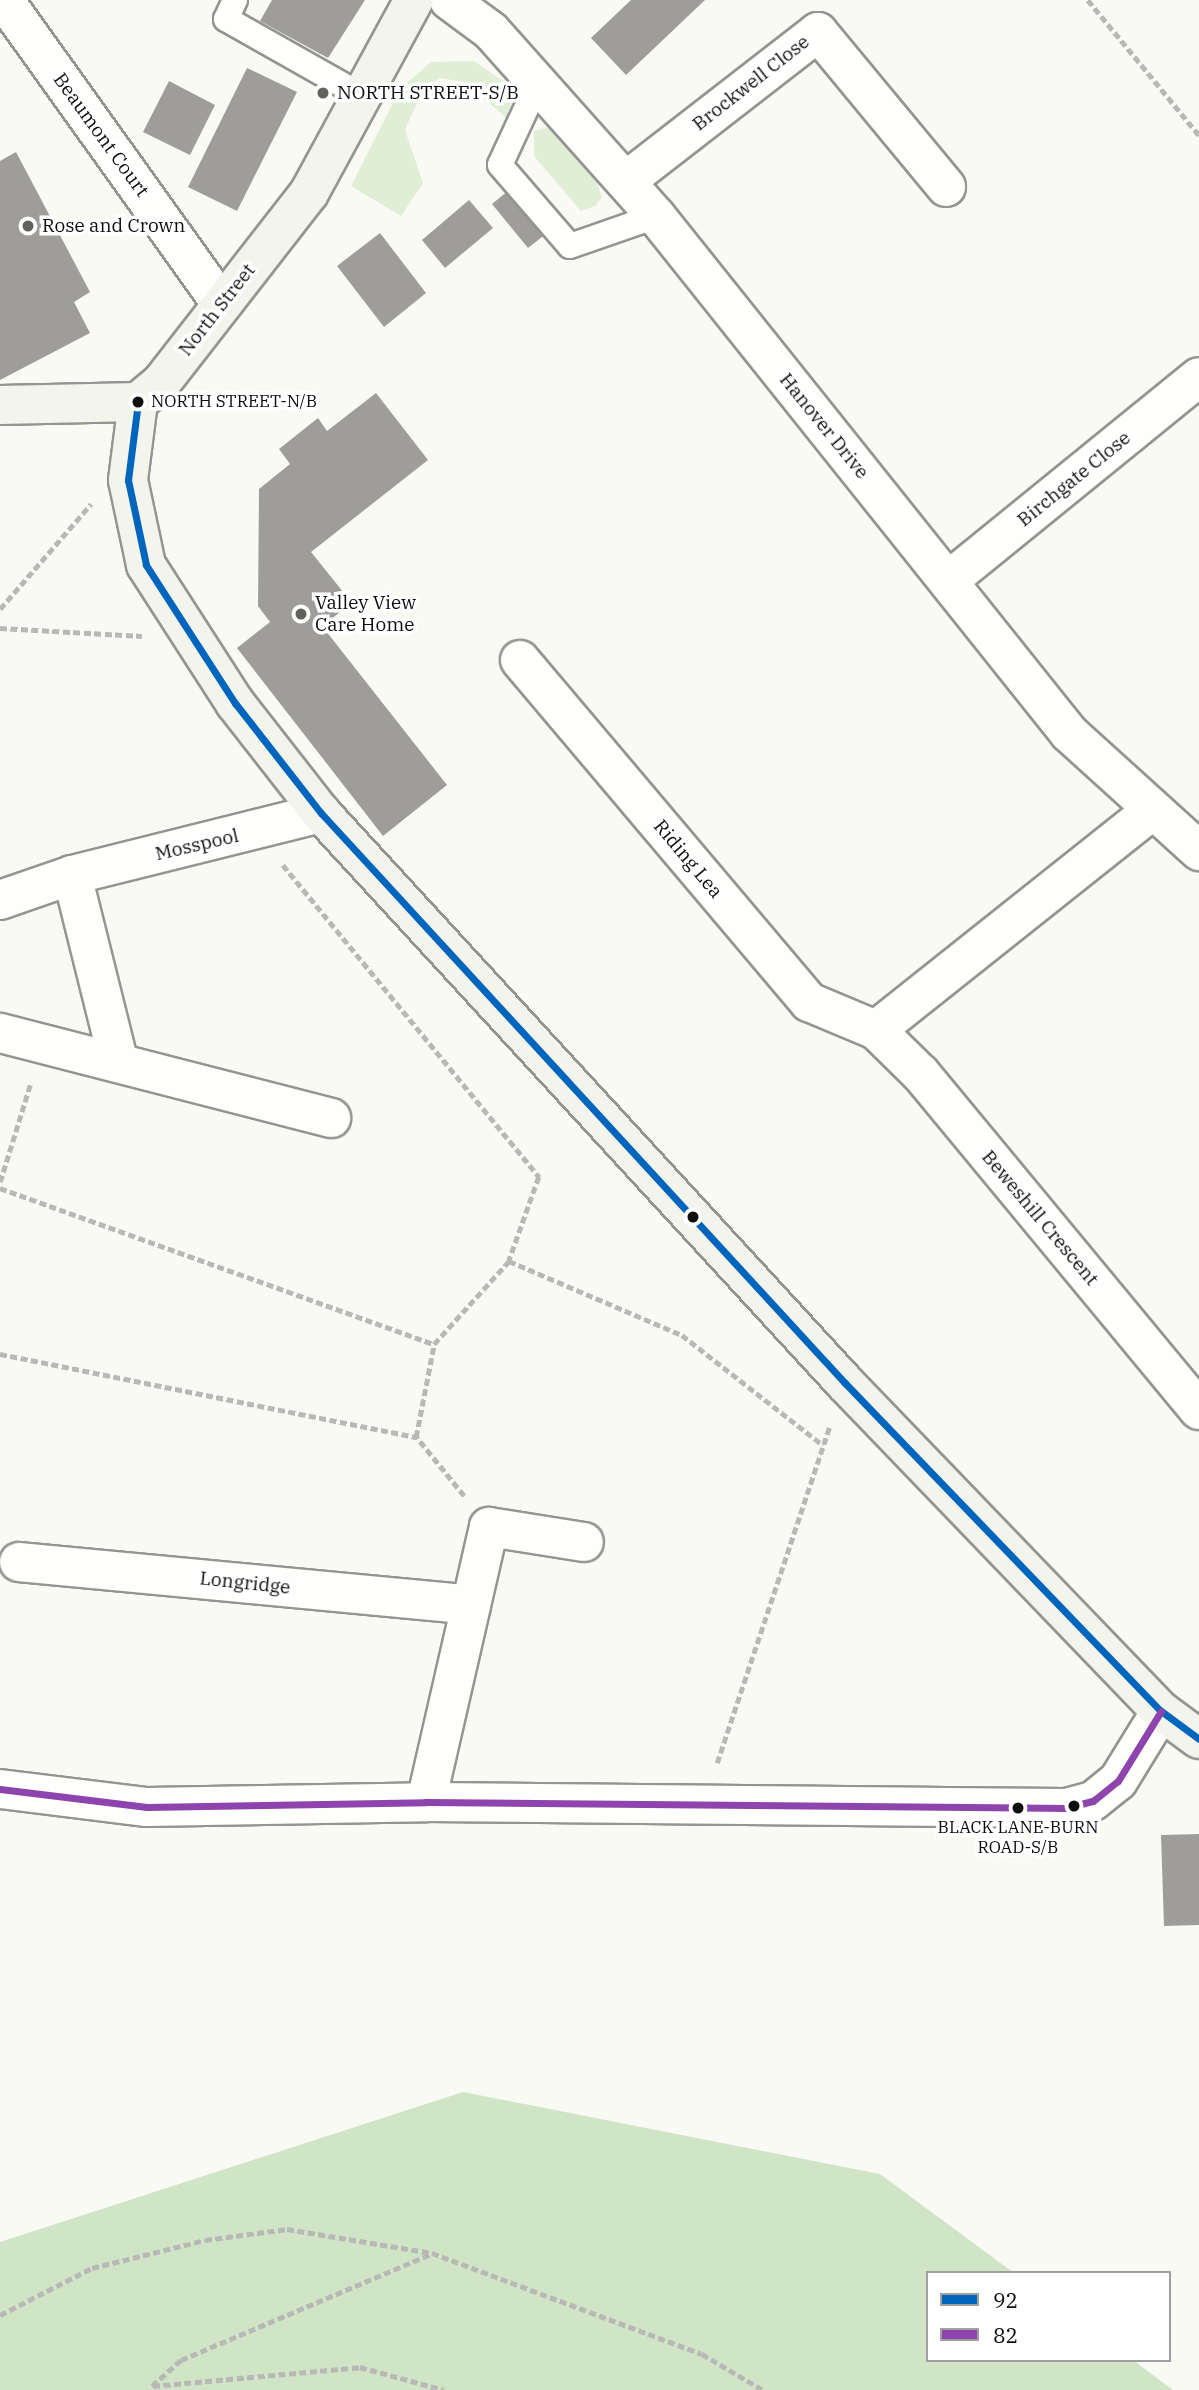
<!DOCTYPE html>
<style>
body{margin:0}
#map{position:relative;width:1199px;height:2390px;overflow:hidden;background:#fafaf4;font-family:"IBM Plex Serif",serif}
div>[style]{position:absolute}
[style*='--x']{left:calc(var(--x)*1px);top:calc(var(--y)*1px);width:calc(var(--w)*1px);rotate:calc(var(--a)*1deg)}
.green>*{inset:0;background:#e0eed6}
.forest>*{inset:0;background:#d0e5c5}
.building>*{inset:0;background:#9e9d99}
.path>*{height:4.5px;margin-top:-2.25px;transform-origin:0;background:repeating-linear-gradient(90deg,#b8b8b7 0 7px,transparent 0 10.5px)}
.roads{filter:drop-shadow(2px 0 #949492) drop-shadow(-2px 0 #949492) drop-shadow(0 2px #949492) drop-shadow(0 -2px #949492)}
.lane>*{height:24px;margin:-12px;padding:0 12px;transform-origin:12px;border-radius:12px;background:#fefefd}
.street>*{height:38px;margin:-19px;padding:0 19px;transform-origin:19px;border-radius:19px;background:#fefefd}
.secondary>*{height:38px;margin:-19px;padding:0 19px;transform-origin:19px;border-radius:19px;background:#f3f4eb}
.bus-1>*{height:7px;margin:-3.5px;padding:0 3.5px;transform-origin:3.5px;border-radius:3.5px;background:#0065bd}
.bus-2>*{height:7px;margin:-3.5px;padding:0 3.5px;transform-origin:3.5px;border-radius:3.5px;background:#8e44ad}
.dots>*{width:19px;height:19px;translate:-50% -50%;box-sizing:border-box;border:4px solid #fff;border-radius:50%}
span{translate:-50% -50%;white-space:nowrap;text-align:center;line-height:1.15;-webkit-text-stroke:7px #fff;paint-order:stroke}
.bus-label{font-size:17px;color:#0e0e0e}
.left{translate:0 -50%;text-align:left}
.street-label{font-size:19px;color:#0e0e0e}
.poi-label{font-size:19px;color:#0e0e0e}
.legend{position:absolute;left:926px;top:2271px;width:245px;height:91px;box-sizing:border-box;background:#fff;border:2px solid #9f9f9f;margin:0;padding:9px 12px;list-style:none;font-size:21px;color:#0e0e0e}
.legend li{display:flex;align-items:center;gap:14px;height:35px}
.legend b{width:35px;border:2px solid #9f9f9f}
</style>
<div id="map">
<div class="green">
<i style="clip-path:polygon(474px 61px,516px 90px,506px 118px,466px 82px,439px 78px,421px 94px,405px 130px,423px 183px,401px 216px,351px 186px,400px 89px,431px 62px)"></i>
<i style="clip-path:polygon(549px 127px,597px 183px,602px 197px,595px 206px,581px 211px,534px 156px,534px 131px)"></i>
</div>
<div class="forest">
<i style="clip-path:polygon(463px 2092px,880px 2174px,1014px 2273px,928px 2273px,928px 2360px,1133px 2360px,1173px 2390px,0 2390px,0 2242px)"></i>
</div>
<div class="building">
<i style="clip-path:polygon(272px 0,365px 0,328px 58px,260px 21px)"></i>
<i style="clip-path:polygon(631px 0,705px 0,626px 75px,591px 38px)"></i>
<i style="clip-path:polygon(247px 68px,297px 92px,237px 211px,188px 187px)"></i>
<i style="clip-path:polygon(169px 81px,215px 105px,190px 155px,143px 132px)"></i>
<i style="clip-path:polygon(16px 152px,90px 292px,74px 302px,90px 333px,0 380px,0 161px)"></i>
<i style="clip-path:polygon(525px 177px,561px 222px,528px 248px,492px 204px)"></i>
<i style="clip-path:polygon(469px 200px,493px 228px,445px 268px,422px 240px)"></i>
<i style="clip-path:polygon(380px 233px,426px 293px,384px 327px,337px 266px)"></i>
<i style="clip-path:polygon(376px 393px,428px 460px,311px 552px,352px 603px,322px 626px,447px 785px,383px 836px,237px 648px,270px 622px,258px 606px,259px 489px,290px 464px,279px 449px,318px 418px,327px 431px)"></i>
<i style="clip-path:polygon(1199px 1834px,1199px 1925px,1164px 1926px,1161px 1835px)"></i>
</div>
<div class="path">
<i style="--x:1088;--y:0;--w:175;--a:50.6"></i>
<i style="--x:0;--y:609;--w:139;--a:-49.1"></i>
<i style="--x:0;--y:628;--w:142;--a:3.2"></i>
<i style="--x:283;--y:865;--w:404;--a:50.6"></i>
<i style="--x:539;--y:1177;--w:89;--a:109.7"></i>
<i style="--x:509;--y:1261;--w:188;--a:23.2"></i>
<i style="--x:682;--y:1335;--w:179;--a:38"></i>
<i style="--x:0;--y:1182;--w:105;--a:-72.8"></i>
<i style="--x:0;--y:1188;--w:461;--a:19.8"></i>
<i style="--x:0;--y:1354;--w:424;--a:11.3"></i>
<i style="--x:464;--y:1496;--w:76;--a:-129.1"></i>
<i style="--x:416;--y:1437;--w:95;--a:-79"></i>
<i style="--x:434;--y:1344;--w:112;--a:-47.9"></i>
<i style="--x:717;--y:1763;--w:355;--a:-71.5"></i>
<i style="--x:0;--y:2315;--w:103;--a:-27.1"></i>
<i style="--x:92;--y:2268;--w:116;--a:-13.9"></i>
<i style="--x:205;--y:2240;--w:83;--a:-7.6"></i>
<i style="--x:287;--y:2229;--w:147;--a:9.4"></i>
<i style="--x:432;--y:2253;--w:288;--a:20.5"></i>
<i style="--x:702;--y:2354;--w:71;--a:30.5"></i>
<i style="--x:152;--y:2386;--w:39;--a:-42"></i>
<i style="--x:181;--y:2360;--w:272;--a:-23"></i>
<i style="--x:153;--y:2386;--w:208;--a:-5.2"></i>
<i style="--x:360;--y:2367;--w:87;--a:15.3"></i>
</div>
<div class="roads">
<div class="lane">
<i style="--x:235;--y:0;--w:21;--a:115"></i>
<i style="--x:226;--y:19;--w:156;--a:29.5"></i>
<i style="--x:538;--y:83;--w:90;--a:114.9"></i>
<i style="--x:500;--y:165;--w:107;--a:49.2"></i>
<i style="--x:570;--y:246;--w:91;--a:-19.2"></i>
</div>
<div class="street">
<i style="--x:4;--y:0;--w:374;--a:54.4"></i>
<i style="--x:449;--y:0;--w:52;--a:36.4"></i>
<i style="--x:491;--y:31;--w:248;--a:48.3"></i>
<i style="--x:656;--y:216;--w:662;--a:51.38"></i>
<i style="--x:1069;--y:733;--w:176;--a:42.2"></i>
<i style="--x:626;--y:181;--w:243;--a:-37.8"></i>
<i style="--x:818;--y:32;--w:201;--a:50.4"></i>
<i style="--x:948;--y:581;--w:323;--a:-39.1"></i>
<i style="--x:520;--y:660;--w:448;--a:49.8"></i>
<i style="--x:809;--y:1002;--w:73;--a:22.7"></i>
<i style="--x:876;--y:1030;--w:63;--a:44.4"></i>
<i style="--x:921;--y:1074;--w:436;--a:50.4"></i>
<i style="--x:72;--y:875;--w:194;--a:76"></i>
<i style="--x:0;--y:900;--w:76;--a:-19.1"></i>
<i style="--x:72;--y:875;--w:257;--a:-14"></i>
<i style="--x:876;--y:1030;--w:352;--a:-38.5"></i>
<i style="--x:0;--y:1033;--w:342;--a:14.4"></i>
<i style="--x:19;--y:1562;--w:454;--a:5.4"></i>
<i style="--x:0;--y:1789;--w:148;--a:7"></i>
<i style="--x:147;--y:1807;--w:279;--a:-1"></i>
<i style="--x:426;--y:1802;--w:640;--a:0.54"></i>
<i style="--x:1066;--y:1808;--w:28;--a:-15"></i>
<i style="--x:1093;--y:1801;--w:32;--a:-39"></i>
<i style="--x:1118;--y:1781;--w:82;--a:-58.4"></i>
<i style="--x:426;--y:1802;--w:282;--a:-77.1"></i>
<i style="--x:489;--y:1527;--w:96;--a:9"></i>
</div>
<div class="secondary">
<i style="--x:138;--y:402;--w:79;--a:97.3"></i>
<i style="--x:128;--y:480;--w:87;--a:78"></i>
<i style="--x:146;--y:565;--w:164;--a:57.2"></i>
<i style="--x:235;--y:703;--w:140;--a:52"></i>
<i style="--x:321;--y:813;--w:774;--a:47.41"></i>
<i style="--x:845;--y:1383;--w:455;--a:46.1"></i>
<i style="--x:1161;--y:1711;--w:47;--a:36.4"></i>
<i style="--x:0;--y:405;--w:138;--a:-1.2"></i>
<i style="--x:138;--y:402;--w:30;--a:-40"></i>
<i style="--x:161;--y:383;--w:241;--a:-52.1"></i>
<i style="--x:309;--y:193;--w:220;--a:-61.5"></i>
</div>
</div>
<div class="bus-1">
<i style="--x:138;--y:402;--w:79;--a:97.3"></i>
<i style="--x:128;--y:480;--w:87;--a:78"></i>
<i style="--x:146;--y:565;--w:164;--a:57.2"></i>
<i style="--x:235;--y:703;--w:140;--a:52"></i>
<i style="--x:321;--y:813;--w:774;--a:47.41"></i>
<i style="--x:845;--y:1383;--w:455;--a:46.1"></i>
<i style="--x:1161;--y:1711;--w:47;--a:36.4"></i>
</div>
<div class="bus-2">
<i style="--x:0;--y:1789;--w:148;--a:7"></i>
<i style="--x:147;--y:1807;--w:279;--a:-1"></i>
<i style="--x:426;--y:1802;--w:640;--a:0.54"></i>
<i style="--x:1066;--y:1808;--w:28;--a:-15"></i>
<i style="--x:1093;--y:1801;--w:32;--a:-39"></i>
<i style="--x:1118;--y:1781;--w:82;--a:-58.4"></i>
</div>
<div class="dots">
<i style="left:323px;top:93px;background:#61615e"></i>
<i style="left:28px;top:226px;background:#61615e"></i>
<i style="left:138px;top:402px;background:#0e0e0e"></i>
<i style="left:301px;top:614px;background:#61615e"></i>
<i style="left:693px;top:1217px;background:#0e0e0e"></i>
<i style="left:1074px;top:1806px;background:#0e0e0e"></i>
<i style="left:1018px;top:1808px;background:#0e0e0e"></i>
</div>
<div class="bus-label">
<span class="left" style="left:151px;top:402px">NORTH STREET-N/B</span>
<span style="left:1018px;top:1838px">BLACK LANE-BURN<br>ROAD-S/B</span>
</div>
<div class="street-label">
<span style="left:751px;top:83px;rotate:-38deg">Brockwell Close</span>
<span style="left:101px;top:135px;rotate:54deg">Beaumont Court</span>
<span style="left:217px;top:310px;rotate:-52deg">North Street</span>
<span style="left:824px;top:426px;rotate:51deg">Hanover Drive</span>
<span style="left:1074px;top:479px;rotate:-39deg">Birchgate Close</span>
<span style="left:197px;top:845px;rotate:-13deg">Mosspool</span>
<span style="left:688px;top:859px;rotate:50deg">Riding Lea</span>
<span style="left:1040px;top:1218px;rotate:50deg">Beweshill Crescent</span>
<span style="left:245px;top:1583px;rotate:6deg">Longridge</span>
</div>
<div class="poi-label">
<span class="left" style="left:337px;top:93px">NORTH STREET-S/B</span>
<span class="left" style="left:42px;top:226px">Rose and Crown</span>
<span class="left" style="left:315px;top:614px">Valley View<br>Care Home</span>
</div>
<ul class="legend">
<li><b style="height:9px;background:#0065bd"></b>92</li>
<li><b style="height:9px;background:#8e44ad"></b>82</li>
</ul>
</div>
